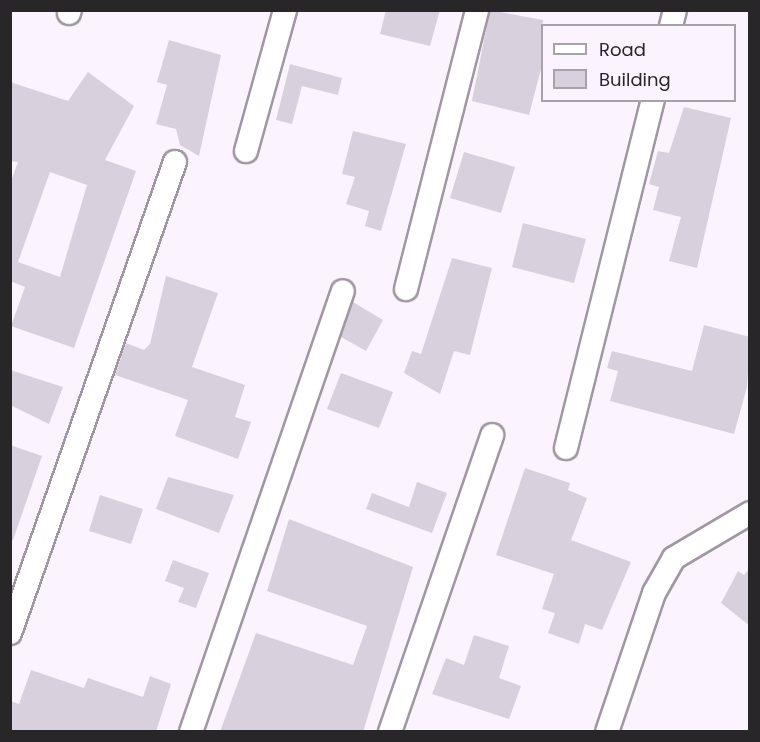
<!DOCTYPE html>
<style>
body{margin:0}
#map{position:relative;width:760px;height:742px;overflow:hidden;background:#fbf3fd;font-family:Poppins,sans-serif}
div>[style]{position:absolute}
[style*='--x']{left:calc(var(--x)*1px);top:calc(var(--y)*1px);width:calc(var(--w)*1px);rotate:calc(var(--a)*1deg)}
.building>*{inset:0;background:#d9d0dd}
.roads{filter:drop-shadow(2px 0 #a097a3) drop-shadow(-2px 0 #a097a3) drop-shadow(0 2px #a097a3) drop-shadow(0 -2px #a097a3)}
.minor>*{height:22px;margin:-11px;padding:0 11px;transform-origin:11px;border-radius:11px;background:#fff}
span{translate:-50% -50%;white-space:nowrap;text-align:center;line-height:1.15;-webkit-text-stroke:6px #fbf3fd;paint-order:stroke}
.frame{position:absolute;inset:0;border:12px solid #29262a;pointer-events:none}
.legend{position:absolute;left:541px;top:24px;width:195px;height:78px;box-sizing:border-box;background:#fbf3fd;border:2px solid #a7a1a9;margin:0;padding:8px 10px;list-style:none;font-size:18px;color:#29262a}
.legend li{display:flex;align-items:center;gap:12px;height:30px}
.legend b{width:30px;border:2px solid #a7a1a9}
</style>
<div id="map">
<div class="building">
<i style="clip-path:polygon(386px 10px,440px 10px,430px 46px,380px 34px)"></i>
<i style="clip-path:polygon(490px 10px,543px 20px,541px 69px,529px 115px,472px 101px)"></i>
<i style="clip-path:polygon(169px 40px,221px 55px,199px 156px,180px 145px,176px 129px,156px 124px,167px 85px,157px 82px)"></i>
<i style="clip-path:polygon(290px 64px,342px 78px,338px 95px,302px 86px,292px 124px,276px 120px)"></i>
<i style="clip-path:polygon(evenodd,88px 72px,134px 106px,105px 160px,136px 171px,74px 348px,11px 326px,25px 287px,10px 281px,10px 184px,18px 162px,10px 161px,10px 82px,68px 101px,88px 72px,50px 172px,87px 185px,60px 277px,18px 262px,50px 172px)"></i>
<i style="clip-path:polygon(684px 107px,731px 118px,697px 268px,669px 261px,681px 217px,653px 210px,659px 187px,649px 184px,658px 151px,669px 153px)"></i>
<i style="clip-path:polygon(353px 131px,406px 144px,381px 231px,365px 226px,369px 211px,346px 204px,355px 177px,342px 174px)"></i>
<i style="clip-path:polygon(464px 152px,515px 167px,501px 213px,450px 198px)"></i>
<i style="clip-path:polygon(523px 223px,586px 239px,574px 283px,512px 267px)"></i>
<i style="clip-path:polygon(452px 258px,492px 268px,470px 355px,454px 351px,440px 394px,404px 373px,412px 351px,421px 354px)"></i>
<i style="clip-path:polygon(166px 276px,218px 293px,192px 367px,245px 385px,235px 417px,251px 422px,238px 459px,175px 436px,188px 400px,115px 375px,126px 343px,144px 350px,150px 344px)"></i>
<i style="clip-path:polygon(353px 302px,383px 320px,366px 351px,341px 337px)"></i>
<i style="clip-path:polygon(704px 325px,750px 337px,747px 387px,734px 434px,610px 401px,618px 371px,607px 368px,612px 351px,692px 371px)"></i>
<i style="clip-path:polygon(10px 370px,63px 387px,49px 424px,10px 405px)"></i>
<i style="clip-path:polygon(341px 373px,393px 392px,379px 428px,327px 409px)"></i>
<i style="clip-path:polygon(10px 445px,42px 456px,13px 540px,10px 540px)"></i>
<i style="clip-path:polygon(525px 468px,570px 483px,568px 490px,587px 498px,571px 540px,631px 562px,602px 630px,585px 624px,579px 644px,548px 633px,555px 613px,542px 609px,554px 574px,496px 555px)"></i>
<i style="clip-path:polygon(168px 477px,234px 495px,219px 533px,156px 509px)"></i>
<i style="clip-path:polygon(417px 482px,447px 493px,432px 533px,366px 509px,372px 493px,409px 507px)"></i>
<i style="clip-path:polygon(100px 495px,143px 509px,131px 544px,89px 531px)"></i>
<i style="clip-path:polygon(289px 519px,413px 567px,363px 732px,220px 732px,256px 633px,353px 665px,367px 626px,267px 591px)"></i>
<i style="clip-path:polygon(173px 560px,209px 573px,196px 608px,178px 602px,184px 588px,165px 581px)"></i>
<i style="clip-path:polygon(750px 568px,750px 626px,721px 603px,738px 571px,744px 575px)"></i>
<i style="clip-path:polygon(474px 635px,509px 646px,499px 678px,521px 686px,509px 719px,432px 694px,446px 658px,464px 665px)"></i>
<i style="clip-path:polygon(31px 670px,84px 688px,88px 678px,143px 697px,150px 676px,171px 684px,156px 732px,10px 732px,10px 701px,19px 704px)"></i>
</div>
<div class="roads">
<div class="minor">
<i style="--x:69;--y:13;--w:3;--a:-72"></i>
<i style="--x:671;--y:26;--w:16;--a:-76"></i>
<i style="--x:246;--y:151;--w:146;--a:-74.5"></i>
<i style="--x:406;--y:289;--w:288;--a:-75.7"></i>
<i style="--x:566;--y:448;--w:359;--a:-76"></i>
<i style="--x:10;--y:633;--w:499;--a:-70.7"></i>
<i style="--x:191;--y:732;--w:466;--a:-71"></i>
<i style="--x:390;--y:732;--w:314;--a:-71"></i>
<i style="--x:607;--y:732;--w:147;--a:-71.3"></i>
<i style="--x:654;--y:593;--w:40;--a:-60.3"></i>
<i style="--x:674;--y:558;--w:88;--a:-30.6"></i>
</div>
</div>
<div class="frame"></div>
<ul class="legend">
<li><b style="height:8px;background:#fff"></b>Road</li>
<li><b style="height:16px;background:#d9d0dd"></b>Building</li>
</ul>
</div>
